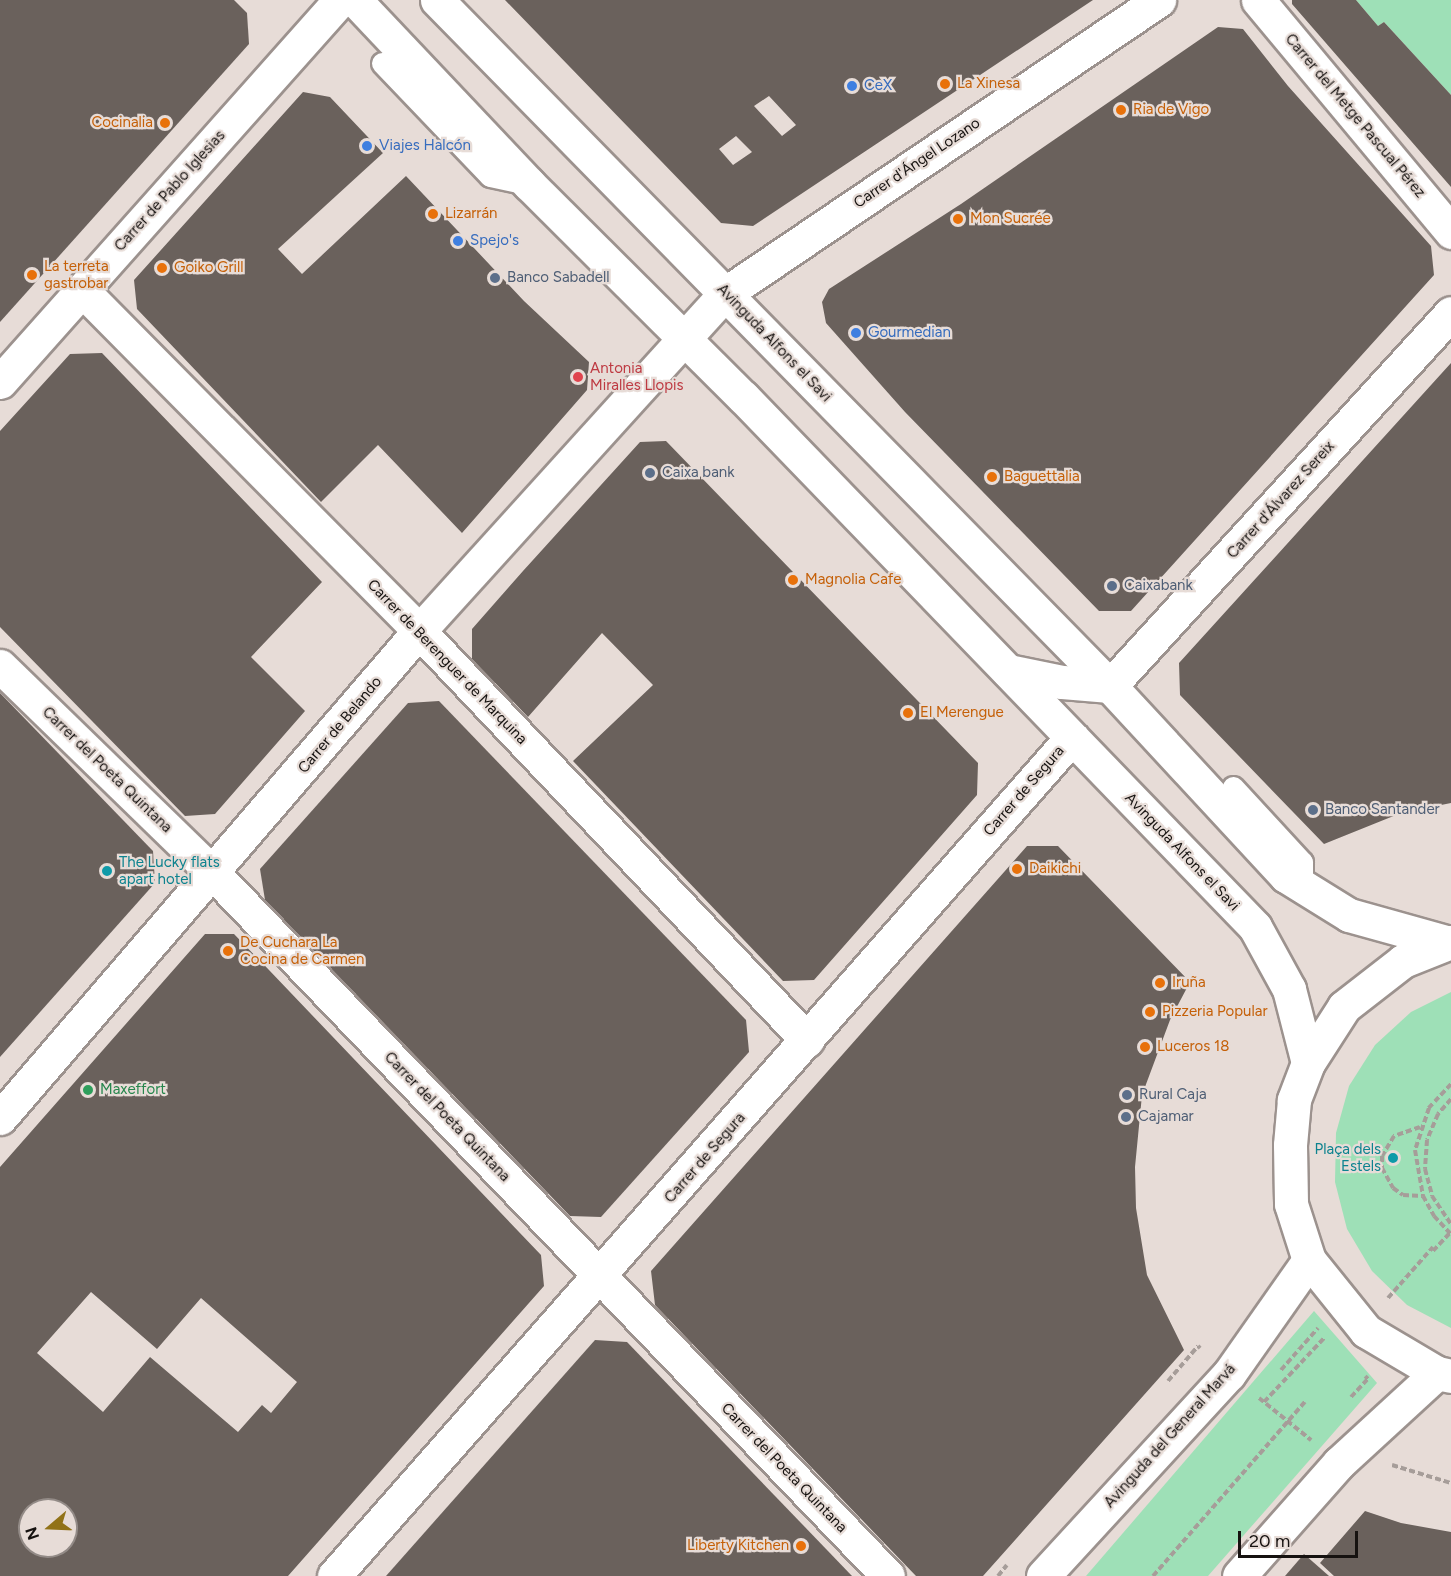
<!DOCTYPE html>
<meta charset="utf-8">
<style>
body{margin:0}
#map{position:relative;width:1451px;height:1576px;overflow:hidden;background:#e7dcd7;font-family:Figtree,sans-serif}
div>[style]{position:absolute}
[style*='--x']{left:calc(var(--x)*1px);top:calc(var(--y)*1px);width:calc(var(--w)*1px);rotate:calc(var(--a)*1deg)}
.green>*{inset:0;background:#9ee0b7}
.building>*{inset:0;background:#6a615c}
.path>*{height:4px;margin-top:-2px;transform-origin:0;background:repeating-linear-gradient(90deg,#a69d99 0 6px,transparent 0 9px)}
.roads{filter:drop-shadow(2px 0 #9c928e) drop-shadow(-2px 0 #9c928e) drop-shadow(0 2px #9c928e) drop-shadow(0 -2px #9c928e)}
.lane>*{height:21px;margin:-10.5px;padding:0 10.5px;transform-origin:10.5px;border-radius:10.5px;background:#fff}
.street>*{height:33px;margin:-16.5px;padding:0 16.5px;transform-origin:16.5px;border-radius:16.5px;background:#fff}
.primary>*{height:33px;margin:-16.5px;padding:0 16.5px;transform-origin:16.5px;border-radius:16.5px;background:#fff}
.dots>*{width:16px;height:16px;translate:-50% -50%;box-sizing:border-box;border:3px solid #e7dcd7;border-radius:50%}
span{translate:-50% -50%;white-space:nowrap;text-align:center;line-height:1.15;-webkit-text-stroke:4.5px #e7dcd7;paint-order:stroke}
.food-label{font-size:15px;color:#c56008}
.left{translate:0 -50%;text-align:left}
.right{translate:-100% -50%;text-align:right}
.shop-label{font-size:15px;color:#366cbe}
.street-label{font-size:15px;color:#161210}
.service-label{font-size:15px;color:#4e5e75}
.health-label{font-size:15px;color:#be3a42}
.culture-label{font-size:15px;color:#0d838f}
.leisure-label{font-size:15px;color:#27864d}
.north{position:absolute;left:18px;top:1498px;width:60px;height:60px;box-sizing:border-box;background:#e7dcd7;border:2px solid #938b87;border-radius:50%;rotate:251deg;font-size:16px;font-weight:700;line-height:24px;text-align:center;color:#161210}
.north::after{content:'';display:block;margin:auto;width:21px;height:27px;background:#917218;clip-path:polygon(50% 0,100% 100%,50% 72%,0 100%)}
.scale{position:absolute;left:1238px;top:1531px;width:120px;height:27px;box-sizing:border-box;border:3px solid #161210;border-top:0;padding-left:8px;font-size:18px;line-height:21px;white-space:nowrap;color:#161210;-webkit-text-stroke:4px #e7dcd7;paint-order:stroke}
</style>
<div id="map">
<div class="green">
<i style="clip-path:polygon(1356px 0,1451px 0,1451px 95px,1384px 22px,1378px 26px)"></i>
<i style="clip-path:polygon(1451px 992px,1451px 1328px,1407px 1305px,1372px 1271px,1347px 1229px,1335px 1182px,1336px 1133px,1349px 1086px,1375px 1045px,1411px 1012px)"></i>
<i style="clip-path:polygon(1314px 1311px,1377px 1383px,1208px 1576px,1086px 1576px)"></i>
</div>
<div class="building">
<i style="clip-path:polygon(0 0,234px 0,247px 13px,249px 44px,0 322px)"></i>
<i style="clip-path:polygon(evenodd,505px 0,1093px 0,753px 226px,721px 223px,505px 0,769px 96px,796px 125px,782px 136px,754px 106px,769px 96px,505px 0,736px 136px,752px 152px,733px 165px,719px 149px,736px 136px)"></i>
<i style="clip-path:polygon(1292px 0,1356px 0,1378px 26px,1384px 22px,1451px 95px,1451px 187px,1292px 4px)"></i>
<i style="clip-path:polygon(1218px 27px,1243px 29px,1288px 86px,1431px 246px,1434px 275px,1131px 611px,1099px 611px,905px 412px,826px 323px,822px 302px,829px 289px,961px 204px)"></i>
<i style="clip-path:polygon(303px 92px,330px 97px,383px 153px,278px 249px,302px 274px,406px 176px,524px 301px,589px 362px,587px 390px,462px 533px,378px 445px,321px 502px,137px 309px,134px 280px)"></i>
<i style="clip-path:polygon(102px 353px,322px 582px,251px 657px,305px 711px,215px 814px,185px 816px,0 627px,0 431px,70px 354px)"></i>
<i style="clip-path:polygon(1451px 363px,1451px 803px,1401px 813px,1324px 844px,1180px 695px,1179px 663px)"></i>
<i style="clip-path:polygon(666px 441px,978px 763px,977px 795px,814px 980px,783px 981px,573px 761px,653px 685px,602px 633px,528px 717px,472px 659px,472px 629px,523px 571px,640px 442px)"></i>
<i style="clip-path:polygon(0 693px,153px 851px,155px 883px,0 1057px)"></i>
<i style="clip-path:polygon(439px 701px,746px 1020px,749px 1052px,601px 1217px,570px 1216px,265px 900px,260px 869px,408px 703px)"></i>
<i style="clip-path:polygon(1027px 846px,1058px 846px,1190px 982px,1170px 1020px,1142px 1095px,1135px 1167px,1136px 1208px,1147px 1275px,1184px 1350px,983px 1576px,916px 1576px,655px 1305px,651px 1271px)"></i>
<i style="clip-path:polygon(evenodd,205px 934px,234px 934px,269px 970px,541px 1255px,544px 1286px,288px 1576px,0 1576px,0 1167px,205px 934px,91px 1292px,157px 1349px,201px 1298px,297px 1382px,271px 1413px,262px 1405px,238px 1432px,150px 1357px,103px 1412px,37px 1353px,91px 1292px,205px 934px,30px 1510px,66px 1510px,66px 1546px,30px 1546px,30px 1510px)"></i>
<i style="clip-path:polygon(595px 1340px,627px 1342px,852px 1576px,386px 1576px)"></i>
<i style="clip-path:polygon(1365px 1511px,1401px 1523px,1451px 1532px,1451px 1576px,1334px 1576px,1320px 1563px)"></i>
<i style="clip-path:polygon(1304px 1554px,1329px 1576px,1285px 1576px)"></i>
</div>
<div class="path">
<i style="--x:1451;--y:1084;--w:33;--a:133"></i>
<i style="--x:1429;--y:1108;--w:44;--a:108.4"></i>
<i style="--x:1415;--y:1150;--w:47;--a:80.1"></i>
<i style="--x:1423;--y:1196;--w:23;--a:61"></i>
<i style="--x:1434;--y:1216;--w:25;--a:47"></i>
<i style="--x:1451;--y:1099;--w:20;--a:131"></i>
<i style="--x:1438;--y:1114;--w:28;--a:113"></i>
<i style="--x:1427;--y:1140;--w:29;--a:94"></i>
<i style="--x:1425;--y:1169;--w:28;--a:75"></i>
<i style="--x:1432;--y:1196;--w:34;--a:56"></i>
<i style="--x:1420;--y:1127;--w:28;--a:161"></i>
<i style="--x:1394;--y:1136;--w:23;--a:121"></i>
<i style="--x:1382;--y:1156;--w:12;--a:90"></i>
<i style="--x:1382;--y:1168;--w:23;--a:61"></i>
<i style="--x:1393;--y:1188;--w:12;--a:35"></i>
<i style="--x:1403;--y:1195;--w:19;--a:3"></i>
<i style="--x:1433;--y:1251;--w:25;--a:-47"></i>
<i style="--x:1388;--y:1298;--w:68;--a:-48.6"></i>
<i style="--x:1281;--y:1370;--w:56;--a:-48.6"></i>
<i style="--x:1168;--y:1381;--w:46;--a:-49.4"></i>
<i style="--x:1198;--y:1346;--w:3;--a:45"></i>
<i style="--x:1351;--y:1397;--w:25;--a:-47"></i>
<i style="--x:1368;--y:1379;--w:4;--a:-135"></i>
<i style="--x:1259;--y:1398;--w:67;--a:38.9"></i>
<i style="--x:1264;--y:1402;--w:88;--a:-46.8"></i>
<i style="--x:1392;--y:1465;--w:62;--a:17"></i>
<i style="--x:998;--y:1576;--w:14;--a:-51"></i>
<i style="--x:1153;--y:1576;--w:231;--a:-48.9"></i>
</div>
<div class="roads">
<div class="lane">
<i style="--x:382;--y:63;--w:156;--a:46.3"></i>
<i style="--x:490;--y:176;--w:38;--a:12"></i>
<i style="--x:1233;--y:787;--w:102;--a:47.4"></i>
<i style="--x:1302;--y:862;--w:25;--a:90"></i>
</div>
<div class="street">
<i style="--x:1258;--y:0;--w:302;--a:50.2"></i>
<i style="--x:82;--y:290;--w:479;--a:45.3"></i>
<i style="--x:419;--y:631;--w:564;--a:46.51"></i>
<i style="--x:0;--y:382;--w:511;--a:-48.33"></i>
<i style="--x:0;--y:666;--w:298;--a:44.2"></i>
<i style="--x:214;--y:874;--w:973;--a:46.17"></i>
<i style="--x:1008;--y:671;--w:55;--a:11.5"></i>
<i style="--x:1062;--y:682;--w:48;--a:4.8"></i>
<i style="--x:1110;--y:686;--w:505;--a:-47.57"></i>
<i style="--x:0;--y:1118;--w:642;--a:-49.29"></i>
<i style="--x:419;--y:631;--w:457;--a:-47.8"></i>
<i style="--x:726;--y:293;--w:523;--a:-34.09"></i>
<i style="--x:334;--y:1576;--w:1117;--a:-48.66"></i>
<i style="--x:1043;--y:1576;--w:275;--a:-47.4"></i>
<i style="--x:1229;--y:1374;--w:139;--a:-54.9"></i>
<i style="--x:1239;--y:1576;--w:151;--a:-48.5"></i>
<i style="--x:1339;--y:1463;--w:133;--a:-42.6"></i>
</div>
<div class="primary">
<i style="--x:355;--y:0;--w:253;--a:46.6"></i>
<i style="--x:529;--y:184;--w:302;--a:44.9"></i>
<i style="--x:743;--y:397;--w:737;--a:45.99"></i>
<i style="--x:1255;--y:927;--w:71;--a:61.3"></i>
<i style="--x:1289;--y:989;--w:76;--a:75.6"></i>
<i style="--x:437;--y:0;--w:961;--a:45.55"></i>
<i style="--x:1110;--y:686;--w:259;--a:47.2"></i>
<i style="--x:1286;--y:876;--w:74;--a:31.8"></i>
<i style="--x:1349;--y:915;--w:104;--a:15.6"></i>
<i style="--x:1451;--y:942;--w:52;--a:158.4"></i>
<i style="--x:1403;--y:961;--w:75;--a:142.1"></i>
<i style="--x:1344;--y:1007;--w:67;--a:122.7"></i>
<i style="--x:1308;--y:1063;--w:40;--a:111"></i>
<i style="--x:1294;--y:1100;--w:45;--a:95.1"></i>
<i style="--x:1290;--y:1145;--w:59;--a:89"></i>
<i style="--x:1291;--y:1204;--w:59;--a:72.2"></i>
<i style="--x:1309;--y:1260;--w:91;--a:51.2"></i>
<i style="--x:1366;--y:1331;--w:82;--a:30.6"></i>
<i style="--x:1437;--y:1373;--w:14;--a:12"></i>
</div>
</div>
<div class="dots">
<i style="left:945px;top:84px;background:#e8710a"></i>
<i style="left:852px;top:86px;background:#3f7fe0"></i>
<i style="left:1121px;top:110px;background:#e8710a"></i>
<i style="left:165px;top:123px;background:#e8710a"></i>
<i style="left:367px;top:146px;background:#3f7fe0"></i>
<i style="left:433px;top:214px;background:#e8710a"></i>
<i style="left:958px;top:219px;background:#e8710a"></i>
<i style="left:458px;top:241px;background:#3f7fe0"></i>
<i style="left:162px;top:268px;background:#e8710a"></i>
<i style="left:32px;top:275px;background:#e8710a"></i>
<i style="left:495px;top:278px;background:#5c6f8a"></i>
<i style="left:856px;top:333px;background:#3f7fe0"></i>
<i style="left:578px;top:377px;background:#e0444e"></i>
<i style="left:650px;top:473px;background:#5c6f8a"></i>
<i style="left:992px;top:477px;background:#e8710a"></i>
<i style="left:793px;top:580px;background:#e8710a"></i>
<i style="left:1112px;top:586px;background:#5c6f8a"></i>
<i style="left:908px;top:713px;background:#e8710a"></i>
<i style="left:1313px;top:810px;background:#5c6f8a"></i>
<i style="left:1017px;top:869px;background:#e8710a"></i>
<i style="left:107px;top:871px;background:#0f9aa8"></i>
<i style="left:228px;top:951px;background:#e8710a"></i>
<i style="left:1160px;top:983px;background:#e8710a"></i>
<i style="left:1150px;top:1012px;background:#e8710a"></i>
<i style="left:1145px;top:1047px;background:#e8710a"></i>
<i style="left:88px;top:1090px;background:#2e9e5b"></i>
<i style="left:1127px;top:1095px;background:#5c6f8a"></i>
<i style="left:1126px;top:1117px;background:#5c6f8a"></i>
<i style="left:1393px;top:1158px;background:#0f9aa8"></i>
<i style="left:801px;top:1546px;background:#e8710a"></i>
</div>
<div class="food-label">
<span class="left" style="left:957px;top:84px">La Xinesa</span>
<span class="left" style="left:1133px;top:110px">Ria de Vigo</span>
<span class="right" style="left:153px;top:123px">Cocinalia</span>
<span class="left" style="left:445px;top:214px">Lizarrán</span>
<span class="left" style="left:970px;top:219px">Mon Sucrée</span>
<span class="left" style="left:44px;top:275px">La terreta<br>gastrobar</span>
<span class="left" style="left:174px;top:268px">Goiko Grill</span>
<span class="left" style="left:1004px;top:477px">Baguettalia</span>
<span class="left" style="left:805px;top:580px">Magnolia Cafe</span>
<span class="left" style="left:920px;top:713px">El Merengue</span>
<span class="left" style="left:1029px;top:869px">Daikichi</span>
<span class="left" style="left:240px;top:951px">De Cuchara La<br>Cocina de Carmen</span>
<span class="left" style="left:1172px;top:983px">Iruña</span>
<span class="left" style="left:1162px;top:1012px">Pizzeria Popular</span>
<span class="left" style="left:1157px;top:1047px">Luceros 18</span>
<span class="right" style="left:789px;top:1546px">Liberty Kitchen</span>
</div>
<div class="shop-label">
<span class="left" style="left:864px;top:86px">CeX</span>
<span class="left" style="left:379px;top:146px">Viajes Halcón</span>
<span class="left" style="left:470px;top:241px">Spejo's</span>
<span class="left" style="left:868px;top:333px">Gourmedian</span>
</div>
<div class="street-label">
<span style="left:1355px;top:116px;rotate:50deg">Carrer del Metge Pascual Pérez</span>
<span style="left:917px;top:163px;rotate:-34deg">Carrer d'Ángel Lozano</span>
<span style="left:170px;top:191px;rotate:-48deg">Carrer de Pablo Iglesias</span>
<span style="left:774px;top:343px;rotate:46deg">Avinguda Alfons el Savi</span>
<span style="left:1281px;top:500px;rotate:-48deg">Carrer d'Álvarez Sereix</span>
<span style="left:447px;top:662px;rotate:46deg">Carrer de Berenguer de Marquina</span>
<span style="left:340px;top:725px;rotate:-50deg">Carrer de Belando</span>
<span style="left:107px;top:770px;rotate:44deg">Carrer del Poeta Quintana</span>
<span style="left:1024px;top:791px;rotate:-49deg">Carrer de Segura</span>
<span style="left:1182px;top:852px;rotate:46deg">Avinguda Alfons el Savi</span>
<span style="left:447px;top:1117px;rotate:46deg">Carrer del Poeta Quintana</span>
<span style="left:705px;top:1158px;rotate:-49deg">Carrer de Segura</span>
<span style="left:1170px;top:1436px;rotate:-48deg">Avinguda del General Marvá</span>
<span style="left:784px;top:1468px;rotate:46deg">Carrer del Poeta Quintana</span>
</div>
<div class="service-label">
<span class="left" style="left:507px;top:278px">Banco Sabadell</span>
<span class="left" style="left:662px;top:473px">Caixa bank</span>
<span class="left" style="left:1124px;top:586px">Caixabank</span>
<span class="left" style="left:1325px;top:810px">Banco Santander</span>
<span class="left" style="left:1139px;top:1095px">Rural Caja</span>
<span class="left" style="left:1138px;top:1117px">Cajamar</span>
</div>
<div class="health-label">
<span class="left" style="left:590px;top:377px">Antonia<br>Miralles Llopis</span>
</div>
<div class="culture-label">
<span class="left" style="left:119px;top:871px">The Lucky flats<br>apart hotel</span>
<span class="right" style="left:1381px;top:1158px">Plaça dels<br>Estels</span>
</div>
<div class="leisure-label">
<span class="left" style="left:100px;top:1090px">Maxeffort</span>
</div>
<div class="north">N</div>
<div class="scale">20 m</div>
</div>
